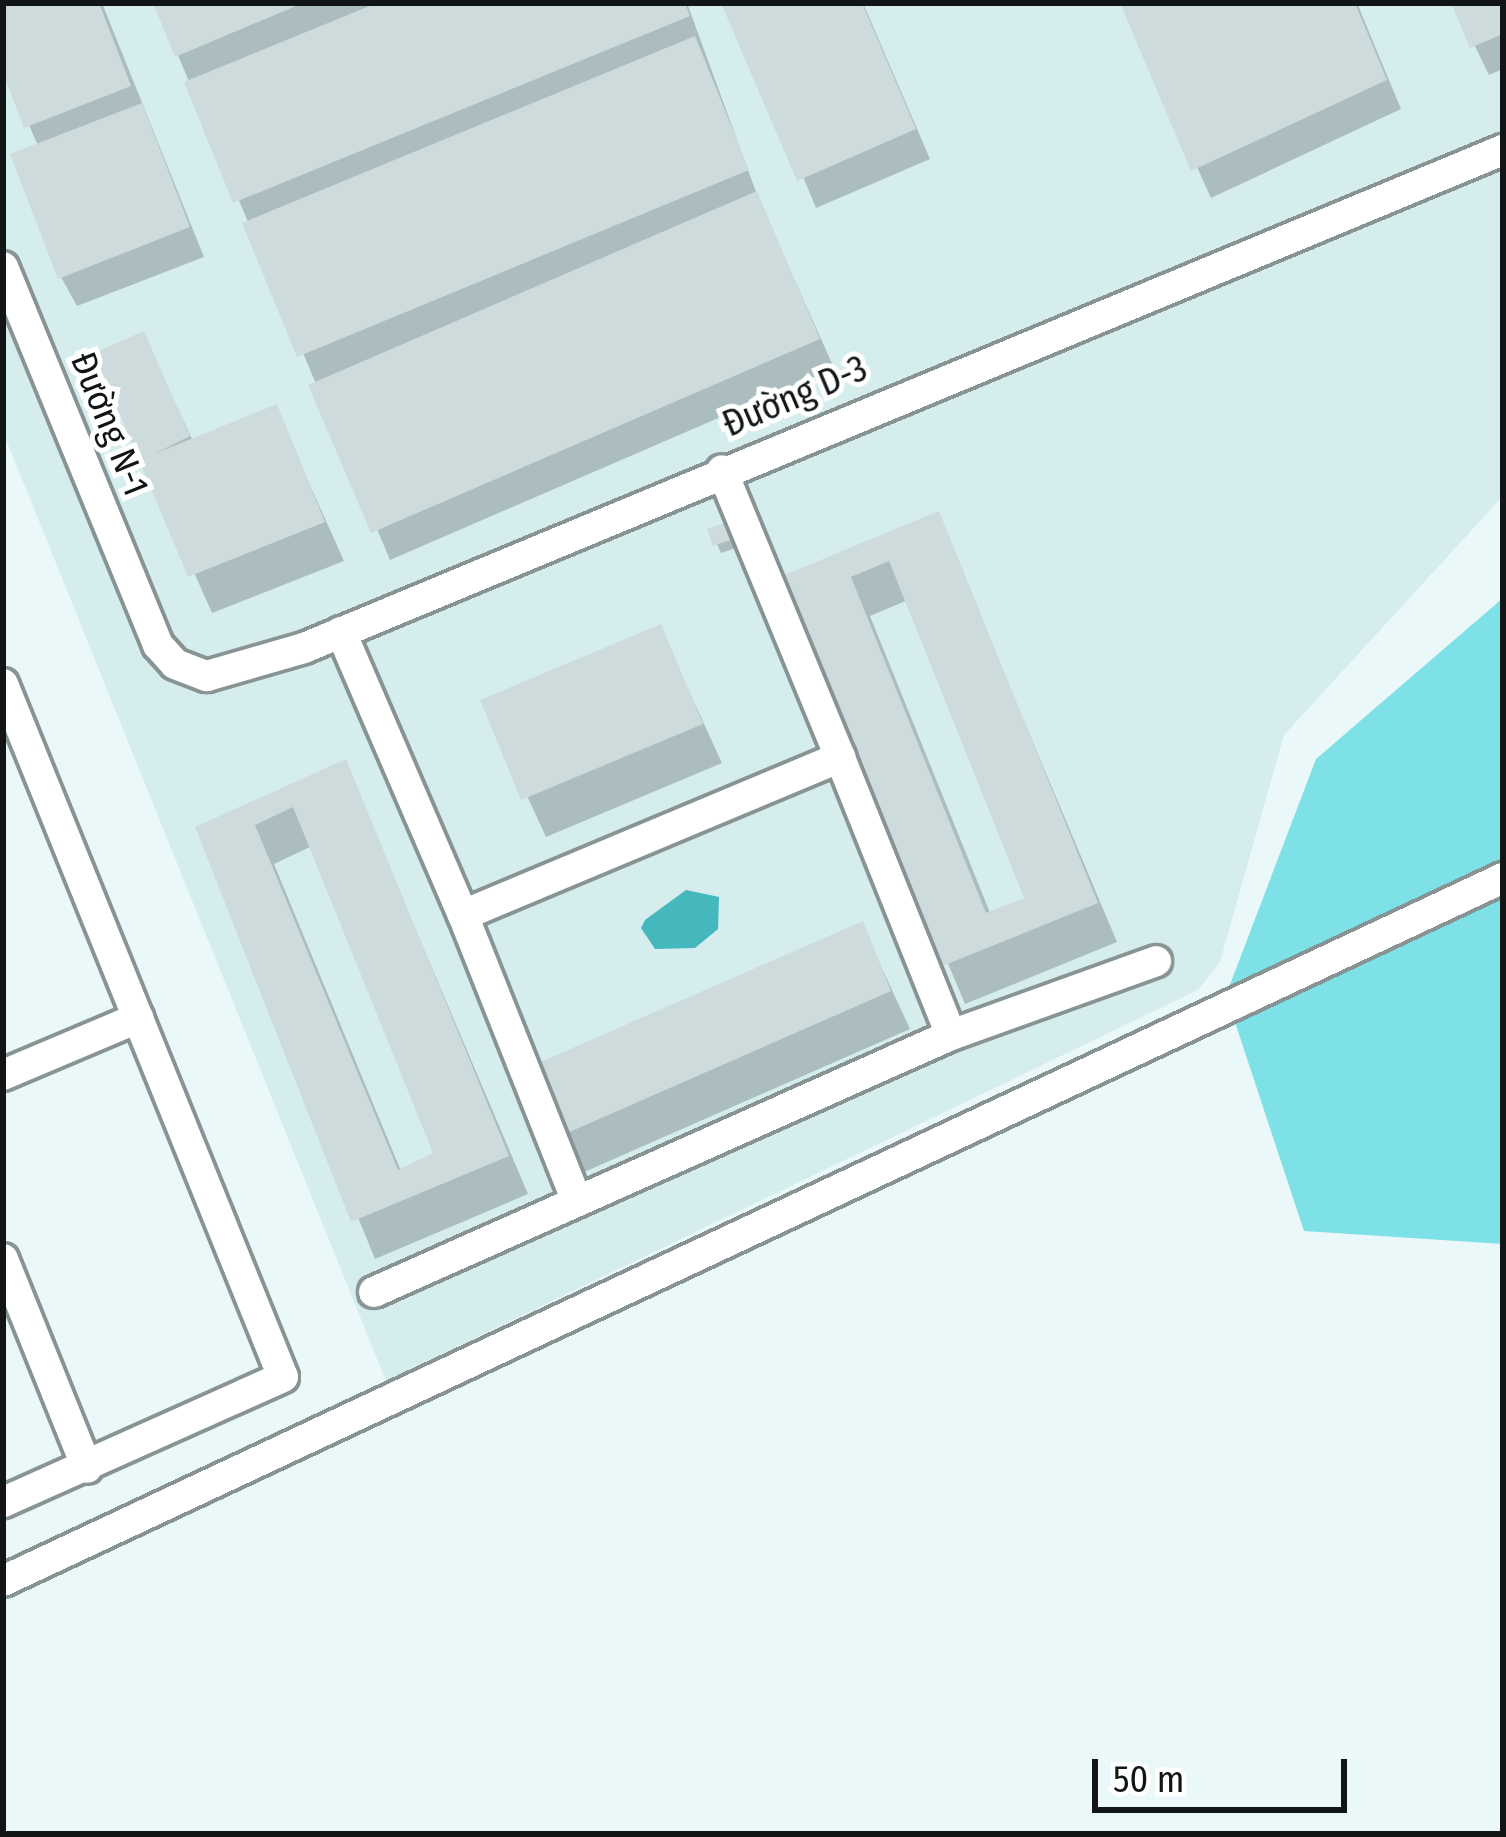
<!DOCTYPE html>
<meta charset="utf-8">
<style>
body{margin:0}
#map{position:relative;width:1506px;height:1837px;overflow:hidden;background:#ebf8f9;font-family:"Fira Sans Condensed",sans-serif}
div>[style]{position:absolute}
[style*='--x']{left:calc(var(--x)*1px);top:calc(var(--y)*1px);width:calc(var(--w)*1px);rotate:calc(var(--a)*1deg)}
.built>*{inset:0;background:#d6edee}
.green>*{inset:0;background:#7de1e7}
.water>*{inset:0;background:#45b8be}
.shadow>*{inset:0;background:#0003}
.building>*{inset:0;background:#cedbdc}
.roads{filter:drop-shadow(3px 0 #889494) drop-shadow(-3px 0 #889494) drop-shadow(0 3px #889494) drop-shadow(0 -3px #889494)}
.street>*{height:30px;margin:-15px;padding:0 15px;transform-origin:15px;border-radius:15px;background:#fff}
span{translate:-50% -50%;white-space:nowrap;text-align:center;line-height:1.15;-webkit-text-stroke:10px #fff;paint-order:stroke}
.street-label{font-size:36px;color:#111516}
.frame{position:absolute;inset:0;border:6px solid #111516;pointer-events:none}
.scale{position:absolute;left:1092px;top:1759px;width:255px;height:54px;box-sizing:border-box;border:6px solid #111516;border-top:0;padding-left:15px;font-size:36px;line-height:42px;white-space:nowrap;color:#111516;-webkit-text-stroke:9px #fff;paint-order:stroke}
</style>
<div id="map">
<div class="built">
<i style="clip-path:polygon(3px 3px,1503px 3px,1503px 496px,1284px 735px,1220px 962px,1198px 990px,386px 1381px,3px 432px)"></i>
</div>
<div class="green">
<i style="clip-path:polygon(1503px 598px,1503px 1244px,1304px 1231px,1226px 995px,1316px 759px)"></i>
</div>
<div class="water">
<i style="clip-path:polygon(686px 890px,719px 897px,718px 929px,695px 948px,655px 949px,641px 928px,645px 920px)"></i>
</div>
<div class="shadow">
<i style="clip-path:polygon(3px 3px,102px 3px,204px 257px,77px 306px,61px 277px,38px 146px,3px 64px)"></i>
<i style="clip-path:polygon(156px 3px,687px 3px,759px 200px,834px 368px,390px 560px)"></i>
<i style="clip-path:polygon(731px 3px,863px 3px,930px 159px,816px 208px)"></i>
<i style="clip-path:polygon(1123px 3px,1357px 3px,1401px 109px,1211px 198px)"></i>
<i style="clip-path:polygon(1454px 3px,1503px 3px,1503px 69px,1489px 75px)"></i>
<i style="clip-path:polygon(143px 335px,193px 441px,275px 407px,344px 561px,212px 613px,143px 457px)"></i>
<i style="clip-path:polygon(evenodd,937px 514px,1117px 942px,965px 1004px,786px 577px,937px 514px,908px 600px,1028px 900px,991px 915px,870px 616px,908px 600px)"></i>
<i style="clip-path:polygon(732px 523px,742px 546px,721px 553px,711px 531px)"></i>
<i style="clip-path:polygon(660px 628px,722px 763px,546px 837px,484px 702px)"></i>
<i style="clip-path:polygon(evenodd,345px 763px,528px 1194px,375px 1259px,199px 828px,345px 763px,312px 846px,437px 1154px,401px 1171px,274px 864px,312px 846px)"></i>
<i style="clip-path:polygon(862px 925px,910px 1029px,582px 1173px,561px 1136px)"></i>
</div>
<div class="building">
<i style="clip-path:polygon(3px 3px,99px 3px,131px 86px,24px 128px,3px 73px)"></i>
<i style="clip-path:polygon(153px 3px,303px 3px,175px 57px)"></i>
<i style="clip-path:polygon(377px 3px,685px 3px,690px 16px,233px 203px,184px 82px)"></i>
<i style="clip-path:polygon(721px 3px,862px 3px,916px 129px,797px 181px)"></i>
<i style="clip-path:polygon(1120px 3px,1355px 3px,1387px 80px,1191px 171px)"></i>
<i style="clip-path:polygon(1451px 3px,1503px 3px,1503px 34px,1470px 48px)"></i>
<i style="clip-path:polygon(695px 36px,749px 170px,297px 357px,242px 223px)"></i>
<i style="clip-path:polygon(142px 103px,190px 227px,58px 279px,10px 154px)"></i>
<i style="clip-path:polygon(757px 191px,820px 339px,371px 533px,308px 385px)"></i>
<i style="clip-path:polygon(144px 331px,190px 436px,154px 454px,277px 404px,325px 522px,188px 577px,94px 353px)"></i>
<i style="clip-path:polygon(evenodd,939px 511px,1098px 903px,940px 967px,782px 576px,939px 511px,889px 561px,1024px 898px,986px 913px,851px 577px,889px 561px)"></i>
<i style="clip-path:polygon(733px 520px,739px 537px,713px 546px,707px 529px)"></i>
<i style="clip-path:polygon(661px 624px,703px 724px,521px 800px,480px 700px)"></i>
<i style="clip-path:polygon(evenodd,346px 759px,509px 1156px,351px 1222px,195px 827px,346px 759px,293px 807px,433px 1153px,398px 1170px,255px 825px,293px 807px)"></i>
<i style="clip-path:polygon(863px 921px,891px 991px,558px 1137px,529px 1067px)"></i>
</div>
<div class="roads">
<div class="street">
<i style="--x:3;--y:267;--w:409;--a:67.7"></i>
<i style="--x:158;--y:645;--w:25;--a:48"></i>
<i style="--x:175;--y:664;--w:34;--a:21"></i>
<i style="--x:207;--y:676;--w:101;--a:-16.1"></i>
<i style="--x:304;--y:648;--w:1298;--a:-22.56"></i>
<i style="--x:341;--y:632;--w:308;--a:66.7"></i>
<i style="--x:463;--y:915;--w:409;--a:-22.7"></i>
<i style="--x:840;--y:757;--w:310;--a:-112.4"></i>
<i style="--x:3;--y:684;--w:747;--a:68"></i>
<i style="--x:283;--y:1377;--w:307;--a:155.9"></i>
<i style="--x:463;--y:915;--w:308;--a:68.3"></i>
<i style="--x:951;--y:1035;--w:218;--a:-19.8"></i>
<i style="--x:3;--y:1075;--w:147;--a:-22.9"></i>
<i style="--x:3;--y:1259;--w:225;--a:68.1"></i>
<i style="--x:374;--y:1292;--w:632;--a:-24.01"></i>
<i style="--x:951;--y:1035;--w:299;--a:-111.8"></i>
<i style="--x:3;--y:1581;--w:1657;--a:-25.11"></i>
</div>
</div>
<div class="street-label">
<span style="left:795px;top:397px;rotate:-23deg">Đường D-3</span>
<span style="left:109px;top:424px;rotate:68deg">Đường N-1</span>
</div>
<div class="frame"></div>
<div class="scale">50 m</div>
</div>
